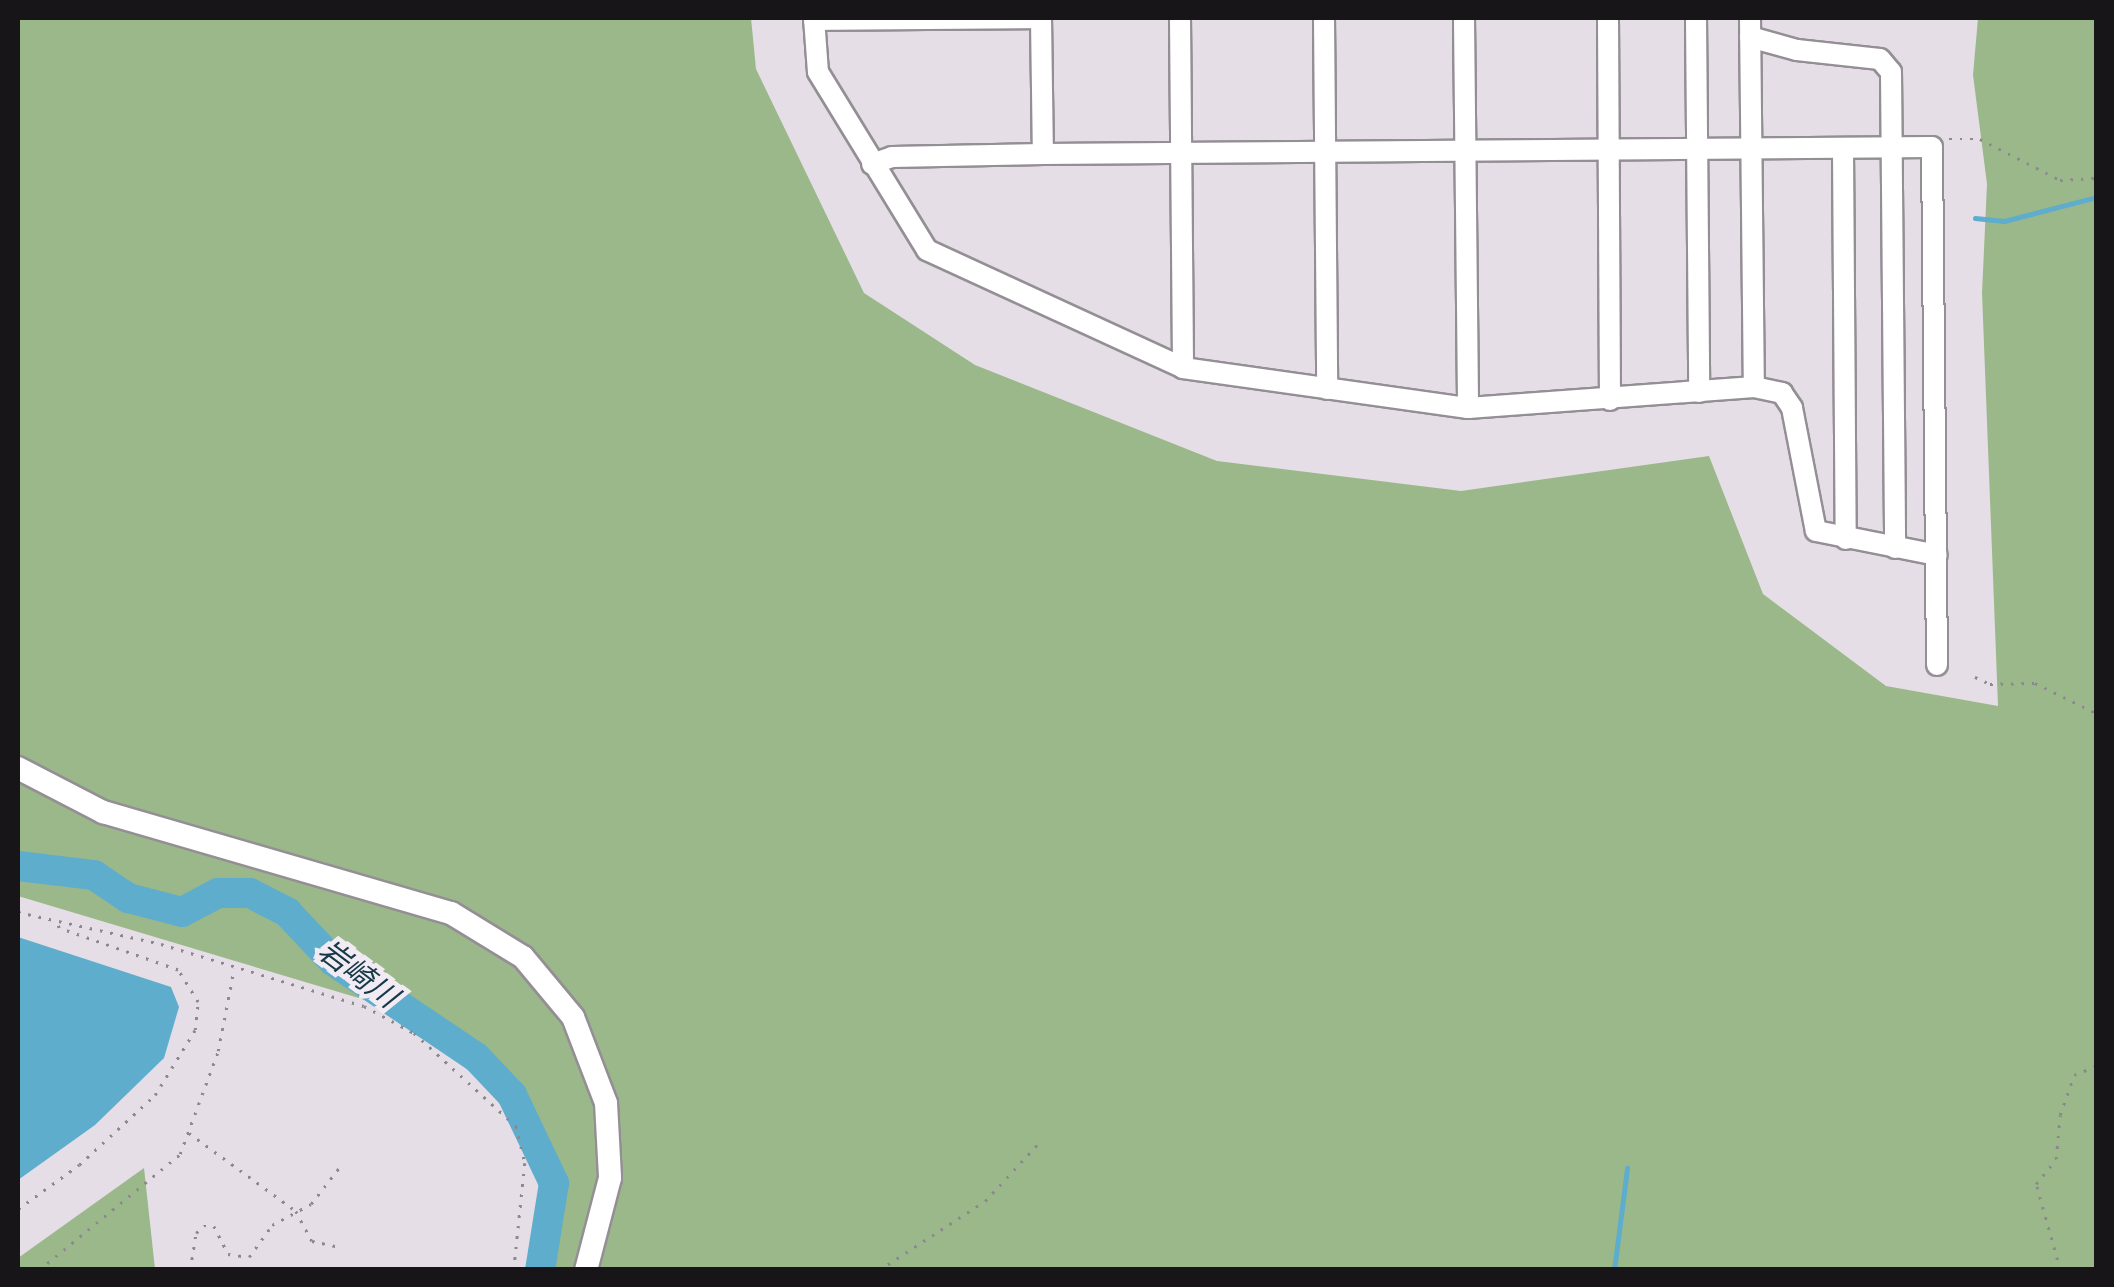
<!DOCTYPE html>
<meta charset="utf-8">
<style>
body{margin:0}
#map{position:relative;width:2114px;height:1287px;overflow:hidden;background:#e5dee6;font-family:"Libre Baskerville","Noto Sans JP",serif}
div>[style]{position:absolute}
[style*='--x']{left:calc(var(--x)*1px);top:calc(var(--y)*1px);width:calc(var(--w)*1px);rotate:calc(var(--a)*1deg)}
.green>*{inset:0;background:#9bb88a}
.water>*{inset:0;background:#5eadcd}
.stream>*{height:5px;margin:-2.5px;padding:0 2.5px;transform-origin:2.5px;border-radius:2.5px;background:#5eadcd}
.river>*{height:30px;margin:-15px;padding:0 15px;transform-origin:15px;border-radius:15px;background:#5eadcd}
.path>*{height:2.5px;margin-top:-1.25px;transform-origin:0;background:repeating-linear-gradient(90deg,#8d888e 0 2.5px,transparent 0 10.5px)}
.roads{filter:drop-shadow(2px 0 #948e95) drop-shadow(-2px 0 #948e95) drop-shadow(0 2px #948e95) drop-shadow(0 -2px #948e95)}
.minor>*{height:20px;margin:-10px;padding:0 10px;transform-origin:10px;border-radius:10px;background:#fff}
.tertiary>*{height:22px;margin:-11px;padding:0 11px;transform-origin:11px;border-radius:11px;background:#fff}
span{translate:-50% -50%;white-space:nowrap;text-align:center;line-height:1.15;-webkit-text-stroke:9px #f3ebf4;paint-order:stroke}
.water-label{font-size:30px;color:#153947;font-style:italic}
.frame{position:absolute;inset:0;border:20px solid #181518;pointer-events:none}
</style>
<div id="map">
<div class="green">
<i style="clip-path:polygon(18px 18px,751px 18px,756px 69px,864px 293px,975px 365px,1217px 461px,1461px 491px,1709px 456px,1763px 594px,1886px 686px,1998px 706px,1982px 293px,1987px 184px,1973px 75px,1978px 18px,2096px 18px,2096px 1269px,530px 1269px,544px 1144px,529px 1103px,449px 1025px,18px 896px)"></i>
<i style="clip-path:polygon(144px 1168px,155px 1269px,18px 1269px,18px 1258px)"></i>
</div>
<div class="water">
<i style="clip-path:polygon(18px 937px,171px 987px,179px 1007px,164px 1058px,95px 1125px,18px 1180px)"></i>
</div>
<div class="stream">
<i style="--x:1975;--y:218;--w:29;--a:6"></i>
<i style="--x:2004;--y:221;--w:95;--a:-14.6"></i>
<i style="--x:1614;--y:1270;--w:103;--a:-82.7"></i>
</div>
<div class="river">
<i style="--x:18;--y:866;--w:77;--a:6.8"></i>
<i style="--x:94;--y:875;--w:41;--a:34.1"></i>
<i style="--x:128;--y:898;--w:56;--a:14.5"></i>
<i style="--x:182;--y:912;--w:41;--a:-27.8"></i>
<i style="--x:218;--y:893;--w:32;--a:0"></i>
<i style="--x:250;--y:893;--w:42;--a:27.2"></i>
<i style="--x:287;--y:912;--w:67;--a:46.8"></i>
<i style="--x:333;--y:961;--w:172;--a:33.9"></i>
<i style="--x:476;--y:1057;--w:52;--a:46.5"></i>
<i style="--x:512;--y:1095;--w:98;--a:64.5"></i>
<i style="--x:554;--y:1183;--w:88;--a:99.1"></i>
</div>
<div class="path">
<i style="--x:1949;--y:139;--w:31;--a:0"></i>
<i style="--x:1980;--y:139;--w:90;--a:27.1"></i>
<i style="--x:2060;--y:180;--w:36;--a:-3"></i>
<i style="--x:1975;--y:677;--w:17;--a:25"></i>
<i style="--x:1990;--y:684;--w:45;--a:-1.3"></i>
<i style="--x:2035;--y:683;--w:68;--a:26.2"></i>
<i style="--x:18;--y:912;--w:147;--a:12.6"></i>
<i style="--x:161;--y:944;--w:212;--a:17"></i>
<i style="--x:364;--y:1006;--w:57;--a:28.4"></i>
<i style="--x:414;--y:1033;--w:138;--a:42.4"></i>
<i style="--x:516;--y:1126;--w:38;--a:76"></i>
<i style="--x:525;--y:1163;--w:108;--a:95.9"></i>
<i style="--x:189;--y:1133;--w:132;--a:36.1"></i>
<i style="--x:296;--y:1211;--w:34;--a:62"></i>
<i style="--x:312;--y:1241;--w:25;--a:12"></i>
<i style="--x:18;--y:1209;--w:75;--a:-35.8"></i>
<i style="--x:79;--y:1165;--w:103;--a:-42.6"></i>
<i style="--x:155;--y:1095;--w:76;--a:-58.4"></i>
<i style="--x:195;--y:1030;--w:28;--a:-84"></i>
<i style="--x:198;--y:1002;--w:38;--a:-122"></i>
<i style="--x:178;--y:970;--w:126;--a:-160.6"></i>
<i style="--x:59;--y:928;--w:10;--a:-114"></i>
<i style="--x:39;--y:1270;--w:183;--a:-39.4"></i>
<i style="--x:180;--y:1154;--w:110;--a:-69.7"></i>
<i style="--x:218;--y:1051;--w:84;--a:-79"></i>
<i style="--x:190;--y:1270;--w:37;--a:-81"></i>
<i style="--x:196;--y:1233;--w:11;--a:-41"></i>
<i style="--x:204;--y:1226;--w:10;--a:0"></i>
<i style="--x:214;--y:1226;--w:31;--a:63"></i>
<i style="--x:228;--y:1254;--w:21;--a:8"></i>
<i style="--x:249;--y:1257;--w:39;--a:-54"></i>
<i style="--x:272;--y:1225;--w:44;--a:-28.3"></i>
<i style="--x:311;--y:1204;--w:51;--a:-52.2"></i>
<i style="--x:879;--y:1270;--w:126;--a:-33.1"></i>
<i style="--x:985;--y:1201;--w:78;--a:-47.1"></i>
<i style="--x:2060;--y:1270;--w:89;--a:-105.6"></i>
<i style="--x:2036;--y:1184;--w:32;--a:-51"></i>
<i style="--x:2056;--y:1159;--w:44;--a:-84.8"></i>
<i style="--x:2060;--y:1115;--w:42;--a:-70.7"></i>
<i style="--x:2074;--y:1075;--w:24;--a:-22"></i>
</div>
<div class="roads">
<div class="minor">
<i style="--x:814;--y:18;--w:54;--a:85.8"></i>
<i style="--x:818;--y:72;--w:209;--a:58.5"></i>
<i style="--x:927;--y:250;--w:282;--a:24.7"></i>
<i style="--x:1183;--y:368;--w:288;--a:8"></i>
<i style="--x:1468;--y:408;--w:287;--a:-4.2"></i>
<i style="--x:1754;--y:387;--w:29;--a:12"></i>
<i style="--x:1782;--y:393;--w:18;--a:56"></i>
<i style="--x:1792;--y:408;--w:125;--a:79"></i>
<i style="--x:1816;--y:531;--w:123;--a:11.2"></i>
<i style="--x:1041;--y:18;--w:136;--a:89.2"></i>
<i style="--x:1180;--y:18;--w:350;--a:89.5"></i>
<i style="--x:1324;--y:18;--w:371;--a:89.5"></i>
<i style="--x:1464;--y:18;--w:390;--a:89.4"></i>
<i style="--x:1608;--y:18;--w:382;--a:89.7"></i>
<i style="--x:1696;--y:18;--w:374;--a:89.5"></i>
<i style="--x:1750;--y:18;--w:369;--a:89.4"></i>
<i style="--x:814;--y:20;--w:227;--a:-0.5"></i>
<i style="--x:1750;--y:37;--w:49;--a:15.5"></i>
<i style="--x:1797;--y:50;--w:83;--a:6.2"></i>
<i style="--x:1880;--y:59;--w:17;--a:50"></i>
<i style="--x:1891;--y:72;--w:476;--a:89.5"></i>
<i style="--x:1843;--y:150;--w:389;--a:89.6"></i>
<i style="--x:872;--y:164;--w:21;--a:-19"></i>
<i style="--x:892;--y:157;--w:151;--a:-1.1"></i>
<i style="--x:1043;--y:154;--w:889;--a:-0.45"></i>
<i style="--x:1932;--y:147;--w:518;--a:89.45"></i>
</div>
<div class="tertiary">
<i style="--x:18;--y:768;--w:96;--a:27.4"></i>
<i style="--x:103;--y:812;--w:362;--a:16.2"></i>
<i style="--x:451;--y:913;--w:84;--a:31.4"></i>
<i style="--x:523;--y:957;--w:78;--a:50.2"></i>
<i style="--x:573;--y:1017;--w:92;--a:69"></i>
<i style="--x:606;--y:1103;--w:75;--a:86.9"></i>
<i style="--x:610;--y:1178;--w:95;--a:104.6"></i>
</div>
</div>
<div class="water-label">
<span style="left:358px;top:974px;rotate:37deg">岩崎川</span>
</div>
<div class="frame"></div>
</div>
